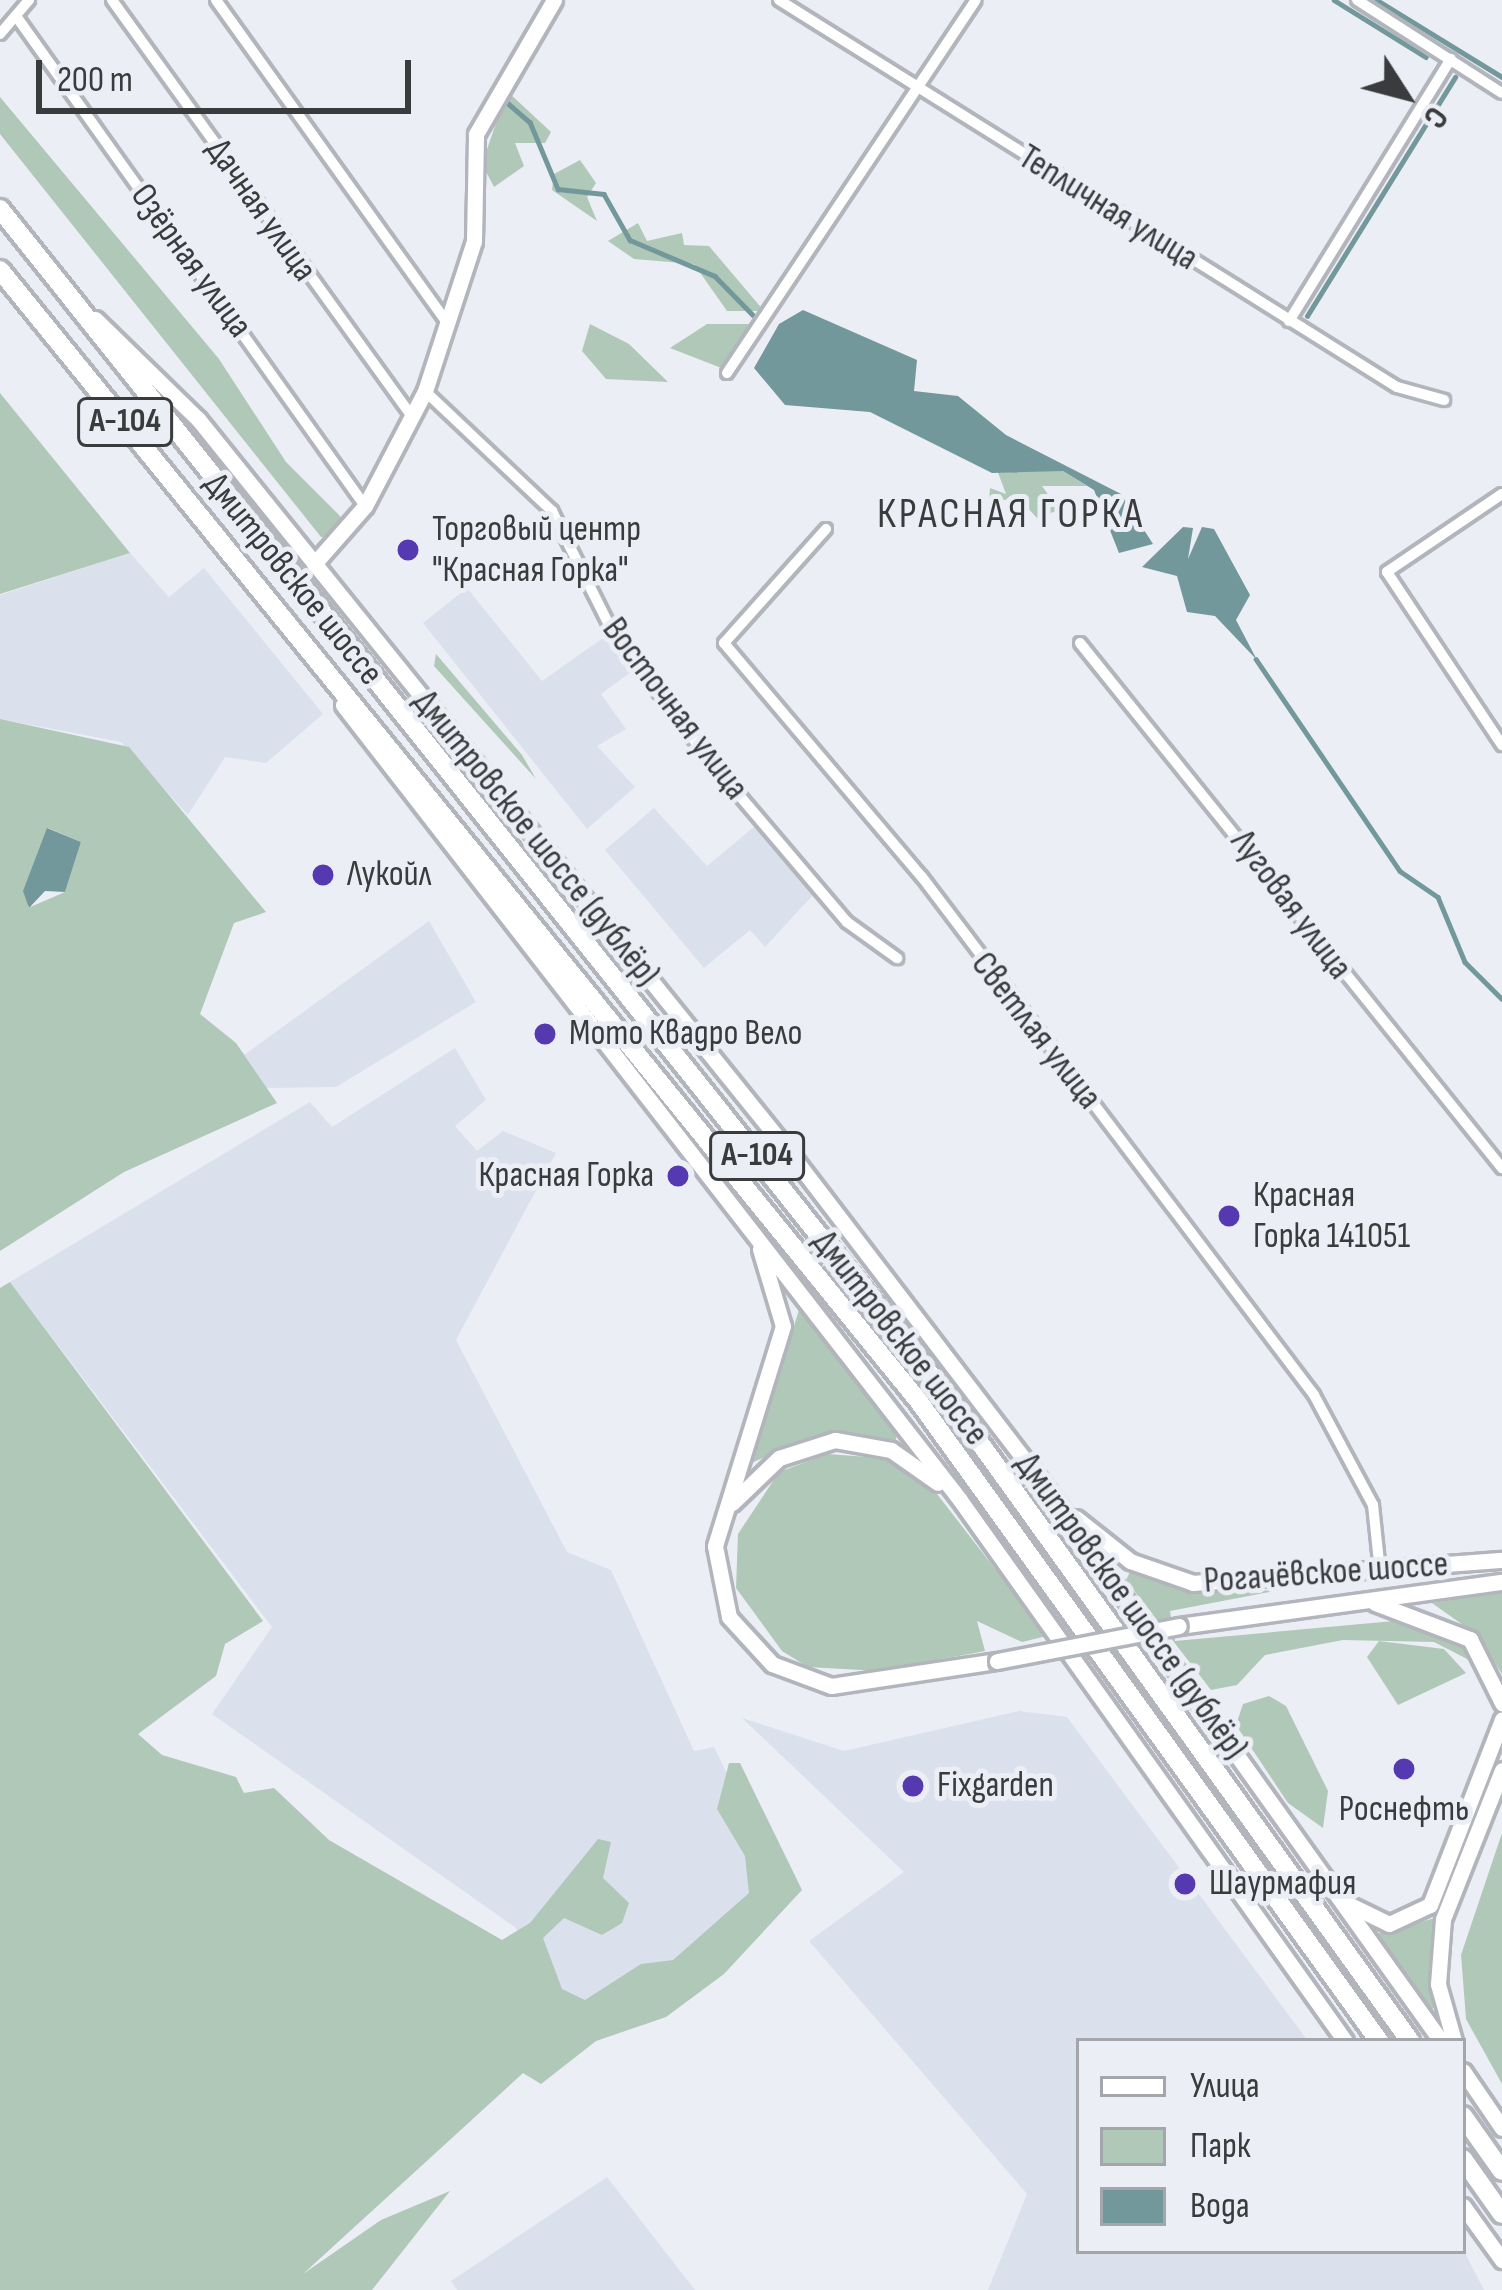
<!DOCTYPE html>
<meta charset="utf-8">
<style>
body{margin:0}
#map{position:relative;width:1502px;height:2290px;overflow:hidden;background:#ebeef5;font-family:"Sofia Sans Condensed",sans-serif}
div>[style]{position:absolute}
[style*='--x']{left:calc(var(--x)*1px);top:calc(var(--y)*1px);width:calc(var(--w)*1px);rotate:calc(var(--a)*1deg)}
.built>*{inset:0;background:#dae1ed}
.green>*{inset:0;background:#b0c8b7}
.water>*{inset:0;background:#73989c}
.stream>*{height:4.5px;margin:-2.25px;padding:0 2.25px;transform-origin:2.25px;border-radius:2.25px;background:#73989c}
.roads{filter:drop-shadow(3px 0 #b2b5bb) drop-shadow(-3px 0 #b2b5bb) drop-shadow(0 3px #b2b5bb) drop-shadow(0 -3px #b2b5bb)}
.street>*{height:10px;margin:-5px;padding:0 5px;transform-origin:5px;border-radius:5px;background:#fff}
.secondary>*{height:15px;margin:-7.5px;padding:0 7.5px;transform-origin:7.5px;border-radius:7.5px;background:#fff}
.highway>*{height:18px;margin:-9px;padding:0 9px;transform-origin:9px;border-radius:9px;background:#fff}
.bridges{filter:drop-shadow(3px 0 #b2b5bb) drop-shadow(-3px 0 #b2b5bb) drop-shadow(0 3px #b2b5bb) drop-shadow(0 -3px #b2b5bb)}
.secondary-bridge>*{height:15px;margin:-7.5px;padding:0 7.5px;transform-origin:7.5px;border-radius:7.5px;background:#fff}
.dots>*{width:33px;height:33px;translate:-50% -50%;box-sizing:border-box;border:6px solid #ebeef5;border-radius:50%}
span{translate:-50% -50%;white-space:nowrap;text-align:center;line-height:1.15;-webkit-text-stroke:10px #ebeef5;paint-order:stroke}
.shield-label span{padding:3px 9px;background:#ebeef5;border:3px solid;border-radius:9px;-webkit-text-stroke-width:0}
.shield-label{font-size:33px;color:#393b3d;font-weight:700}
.street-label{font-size:36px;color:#393b3d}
.poi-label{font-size:36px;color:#393b3d}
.left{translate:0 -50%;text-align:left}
.right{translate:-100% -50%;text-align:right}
.quarter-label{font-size:42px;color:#393b3d;letter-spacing:3px}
.legend{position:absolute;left:1076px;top:2038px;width:390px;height:216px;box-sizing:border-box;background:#ebeef5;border:3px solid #a4a6ab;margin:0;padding:15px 21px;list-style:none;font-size:36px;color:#393b3d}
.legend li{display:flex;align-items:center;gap:24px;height:60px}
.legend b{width:60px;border:3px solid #a4a6ab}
.north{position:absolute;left:1346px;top:36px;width:120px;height:120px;-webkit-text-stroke:9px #ebeef5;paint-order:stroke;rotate:126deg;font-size:33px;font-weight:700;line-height:48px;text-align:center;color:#393b3d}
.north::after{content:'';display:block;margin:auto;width:42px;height:54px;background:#393b3d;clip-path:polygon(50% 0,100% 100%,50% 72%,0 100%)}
.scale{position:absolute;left:36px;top:60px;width:375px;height:54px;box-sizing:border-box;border:6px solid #393b3d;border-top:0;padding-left:15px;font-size:36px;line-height:42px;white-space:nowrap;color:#393b3d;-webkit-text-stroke:9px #ebeef5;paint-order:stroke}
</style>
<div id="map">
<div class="built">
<i style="clip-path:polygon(130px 553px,169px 597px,204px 568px,323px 714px,266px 763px,225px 757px,188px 815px,121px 742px,0 719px,0 595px)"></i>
<i style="clip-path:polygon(467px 588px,542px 681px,603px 638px,635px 669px,601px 694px,626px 729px,597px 746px,635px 787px,587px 829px,423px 623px)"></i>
<i style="clip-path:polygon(654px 808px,707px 866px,755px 826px,813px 895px,765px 947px,750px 930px,704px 968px,605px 850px)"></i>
<i style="clip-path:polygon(429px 921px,476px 1002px,336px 1087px,266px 1088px,244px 1055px)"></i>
<i style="clip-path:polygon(455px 1048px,486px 1100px,455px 1126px,477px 1151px,503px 1131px,556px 1153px,456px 1340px,567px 1552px,611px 1570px,694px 1751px,714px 1747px,773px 1868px,771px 1887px,694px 1956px,583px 2028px,542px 1990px,516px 1928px,212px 1714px,272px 1627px,10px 1282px,310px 1102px,332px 1127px)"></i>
<i style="clip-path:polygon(1019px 1711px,1067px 1717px,1308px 2041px,1079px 2041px,1079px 2251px,1463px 2249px,1484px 2290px,988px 2290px,1027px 2194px,809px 1941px,904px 1872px,742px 1718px,844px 1751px)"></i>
<i style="clip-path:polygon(607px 2177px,695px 2290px,457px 2290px,451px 2281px)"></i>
</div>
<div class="green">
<i style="clip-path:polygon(507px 91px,551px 132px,545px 143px,515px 143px,524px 166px,494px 187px,482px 164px)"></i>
<i style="clip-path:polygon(0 97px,219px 359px,286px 462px,340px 516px,339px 536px,321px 537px,0 134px)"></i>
<i style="clip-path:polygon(580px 160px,596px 183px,587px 197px,597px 221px,552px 190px,554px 174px)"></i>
<i style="clip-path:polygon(638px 223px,647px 241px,682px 233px,684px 245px,709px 246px,764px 311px,727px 311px,694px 264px,634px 259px,608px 241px)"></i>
<i style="clip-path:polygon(590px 324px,629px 344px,668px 382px,606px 379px,582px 351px)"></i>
<i style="clip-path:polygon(707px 324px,749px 324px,724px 369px,670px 348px)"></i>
<i style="clip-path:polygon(0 393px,130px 553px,0 594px)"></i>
<i style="clip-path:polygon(997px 470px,1063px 471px,1087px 486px,1042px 486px,1059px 510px,1037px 518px,1026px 506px,1022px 516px,1015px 497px,989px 504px,990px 488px,1006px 494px)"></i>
<i style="clip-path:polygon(436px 654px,522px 755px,536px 779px,434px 666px)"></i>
<i style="clip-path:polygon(evenodd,0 719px,129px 747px,266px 912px,234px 923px,200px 1014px,236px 1043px,277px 1103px,124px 1172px,0 1251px,0 719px,48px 828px,81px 842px,65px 892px,28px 908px,48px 828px)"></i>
<i style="clip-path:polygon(10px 1282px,263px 1621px,225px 1644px,216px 1676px,138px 1734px,162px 1755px,236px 1777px,244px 1793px,274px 1788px,329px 1840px,502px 1940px,530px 1923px,598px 1839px,611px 1842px,603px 1878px,629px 1903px,622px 1923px,602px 1935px,564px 1918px,543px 1938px,562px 1989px,585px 2000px,641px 1964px,673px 1960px,749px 1893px,745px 1856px,717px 1809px,729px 1763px,740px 1763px,802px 1890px,724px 1974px,666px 2017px,596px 2041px,541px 2084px,523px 2073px,303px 2274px,381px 2220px,450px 2191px,372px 2290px,0 2290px,0 1288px)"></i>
<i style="clip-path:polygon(799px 1310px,897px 1435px,895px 1443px,814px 1436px,751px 1463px)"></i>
<i style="clip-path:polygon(827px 1454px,882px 1458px,937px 1494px,1047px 1636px,1022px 1642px,977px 1621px,985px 1651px,879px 1671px,808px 1667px,782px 1651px,736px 1588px,738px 1534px,779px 1472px)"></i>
<i style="clip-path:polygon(1131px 1570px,1205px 1592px,1280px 1590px,1170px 1611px,1175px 1641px,1394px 1621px,1456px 1639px,1477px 1664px,1434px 1642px,1343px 1640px,1265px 1655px,1237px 1685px,1211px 1690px,1126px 1580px)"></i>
<i style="clip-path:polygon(1502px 1592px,1502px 1674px,1477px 1635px,1432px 1603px)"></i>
<i style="clip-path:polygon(1379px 1641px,1444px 1649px,1466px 1673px,1398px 1705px,1367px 1657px)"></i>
<i style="clip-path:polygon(1269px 1696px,1286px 1706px,1328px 1791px,1323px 1828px,1288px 1803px,1236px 1725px,1243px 1704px)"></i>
<i style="clip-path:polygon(1502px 1833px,1502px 2084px,1466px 2019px,1461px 1955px)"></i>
<i style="clip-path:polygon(1435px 1918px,1437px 2005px,1432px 2009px,1376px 1934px)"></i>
</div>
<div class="water">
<i style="clip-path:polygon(803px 310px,917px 360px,914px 391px,958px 396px,1006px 435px,1121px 494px,1153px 544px,1119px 553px,1094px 490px,1063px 471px,992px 473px,870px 412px,785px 405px,754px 368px,779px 324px)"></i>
<i style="clip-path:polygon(1183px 527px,1193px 528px,1188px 559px,1202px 527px,1214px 529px,1250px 595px,1236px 620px,1257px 660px,1215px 616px,1187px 612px,1177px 576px,1142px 567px)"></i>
<i style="clip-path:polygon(47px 828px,81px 842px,65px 892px,45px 891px,29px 908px,23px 891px)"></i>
</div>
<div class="stream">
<i style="--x:1334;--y:0;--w:108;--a:31.8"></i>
<i style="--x:1377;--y:0;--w:147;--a:31.6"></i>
<i style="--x:502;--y:98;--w:37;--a:41"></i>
<i style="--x:530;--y:122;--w:73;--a:67.3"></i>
<i style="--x:558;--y:189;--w:46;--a:6.2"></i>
<i style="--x:604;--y:194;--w:53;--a:60.5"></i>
<i style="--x:630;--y:240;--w:92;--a:23"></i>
<i style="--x:715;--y:276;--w:54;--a:45.7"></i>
<i style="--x:1307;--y:316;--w:281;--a:-58.2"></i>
<i style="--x:1256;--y:659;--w:256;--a:55.8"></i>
<i style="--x:1400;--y:871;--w:46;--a:34.4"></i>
<i style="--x:1438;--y:897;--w:70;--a:67.4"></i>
<i style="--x:1465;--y:962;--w:52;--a:45"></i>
</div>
<div class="roads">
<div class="street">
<i style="--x:112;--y:0;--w:515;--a:54.24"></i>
<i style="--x:216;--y:0;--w:395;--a:54.4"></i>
<i style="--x:779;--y:0;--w:729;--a:32.06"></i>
<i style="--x:1397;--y:387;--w:49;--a:15.5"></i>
<i style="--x:1357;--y:0;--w:172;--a:32.7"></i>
<i style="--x:16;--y:16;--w:602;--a:54.54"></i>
<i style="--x:0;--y:34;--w:45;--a:-49.5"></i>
<i style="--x:1289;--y:321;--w:308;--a:-58.3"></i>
<i style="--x:727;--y:373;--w:448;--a:-56.3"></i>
<i style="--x:425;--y:391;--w:175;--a:43.4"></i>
<i style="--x:552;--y:511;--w:132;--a:63.4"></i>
<i style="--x:611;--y:629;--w:159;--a:53.2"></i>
<i style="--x:706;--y:756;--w:218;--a:49.7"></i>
<i style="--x:847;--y:922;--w:62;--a:35.8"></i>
<i style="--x:1502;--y:494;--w:139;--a:145.9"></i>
<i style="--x:1387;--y:572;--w:208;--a:56.4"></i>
<i style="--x:826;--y:529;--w:153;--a:131.8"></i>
<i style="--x:724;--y:643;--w:307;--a:49.8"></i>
<i style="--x:922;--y:877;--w:650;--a:52.88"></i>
<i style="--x:1314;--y:1395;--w:125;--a:61.8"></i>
<i style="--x:1373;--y:1505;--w:67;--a:84"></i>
<i style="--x:1080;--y:643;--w:674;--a:51.21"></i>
</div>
<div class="secondary">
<i style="--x:95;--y:319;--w:144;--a:44.2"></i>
<i style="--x:198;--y:419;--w:948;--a:51.12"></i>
<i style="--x:793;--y:1157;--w:408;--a:52.6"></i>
<i style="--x:1041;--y:1481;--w:688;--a:54.46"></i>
<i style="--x:314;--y:564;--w:77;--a:-48.7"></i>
<i style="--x:365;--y:506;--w:130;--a:-62.4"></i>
<i style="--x:425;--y:391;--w:158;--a:-71.9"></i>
<i style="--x:474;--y:241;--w:107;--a:-88.9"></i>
<i style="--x:476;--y:134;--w:155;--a:-59.8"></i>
<i style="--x:343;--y:705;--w:1006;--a:52.18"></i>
<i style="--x:960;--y:1500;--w:664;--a:54.56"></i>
<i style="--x:760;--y:1249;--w:80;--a:73.4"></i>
<i style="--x:783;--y:1326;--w:230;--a:107.2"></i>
<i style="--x:715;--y:1546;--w:72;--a:78.8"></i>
<i style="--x:729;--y:1617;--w:64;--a:47.5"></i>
<i style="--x:772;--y:1664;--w:63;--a:20.4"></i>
<i style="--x:831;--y:1686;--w:168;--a:-8.6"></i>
<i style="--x:732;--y:1503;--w:65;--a:-43.8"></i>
<i style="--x:779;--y:1458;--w:59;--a:-17.8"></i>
<i style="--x:835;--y:1440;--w:57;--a:10.1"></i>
<i style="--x:891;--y:1450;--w:57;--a:35.1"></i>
<i style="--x:1076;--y:1518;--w:69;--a:38.5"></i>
<i style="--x:1130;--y:1561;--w:67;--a:19.2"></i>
<i style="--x:1193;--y:1583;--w:310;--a:-4.3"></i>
<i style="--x:1375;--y:1603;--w:102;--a:20.8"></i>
<i style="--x:1470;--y:1639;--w:72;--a:63.4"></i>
<i style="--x:1179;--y:1626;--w:326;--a:-7.8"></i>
<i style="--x:1350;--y:1905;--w:43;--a:26"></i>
<i style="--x:1389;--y:1924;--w:45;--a:-24.9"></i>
<i style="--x:1430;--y:1905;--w:199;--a:-68.8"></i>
<i style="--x:1454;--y:2041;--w:59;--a:-105.7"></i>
<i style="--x:1438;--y:1984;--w:65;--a:-85.6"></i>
<i style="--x:1443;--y:1919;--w:160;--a:-68.4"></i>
<i style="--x:1463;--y:2071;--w:69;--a:55.6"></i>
<i style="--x:1463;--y:2206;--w:67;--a:54.2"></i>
</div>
<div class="highway">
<i style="--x:0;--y:209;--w:1501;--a:51.41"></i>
<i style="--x:936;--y:1382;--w:812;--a:54.27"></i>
<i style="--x:0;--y:270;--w:1454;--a:50.92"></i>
<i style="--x:917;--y:1399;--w:791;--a:54.26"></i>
<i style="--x:1463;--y:2116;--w:67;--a:54.7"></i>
<i style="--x:1463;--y:2159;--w:67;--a:54.7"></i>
</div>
</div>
<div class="bridges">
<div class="secondary-bridge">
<i style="--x:997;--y:1661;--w:185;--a:-10.9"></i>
</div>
</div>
<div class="dots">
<i style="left:408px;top:550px;background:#5539b1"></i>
<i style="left:323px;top:875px;background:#5539b1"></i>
<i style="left:545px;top:1034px;background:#5539b1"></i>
<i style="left:678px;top:1176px;background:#5539b1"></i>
<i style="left:1229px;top:1216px;background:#5539b1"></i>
<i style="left:1404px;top:1769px;background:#5539b1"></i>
<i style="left:913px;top:1786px;background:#5539b1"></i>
<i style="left:1185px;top:1884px;background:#5539b1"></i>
</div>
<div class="shield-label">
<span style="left:125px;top:422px">А-104</span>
<span style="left:757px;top:1156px">А-104</span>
</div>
<div class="street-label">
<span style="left:1108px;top:208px;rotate:32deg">Тепличная улица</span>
<span style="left:261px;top:210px;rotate:55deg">Дачная улица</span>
<span style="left:191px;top:261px;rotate:54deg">Озёрная улица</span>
<span style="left:293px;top:579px;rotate:51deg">Дмитровское шоссе</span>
<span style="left:675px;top:709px;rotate:53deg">Восточная улица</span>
<span style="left:536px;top:838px;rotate:51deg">Дмитровское шоссе (дублёр)</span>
<span style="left:1291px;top:905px;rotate:53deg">Луговая улица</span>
<span style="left:1036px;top:1031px;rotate:52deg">Светлая улица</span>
<span style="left:900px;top:1338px;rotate:52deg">Дмитровское шоссе</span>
<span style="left:1326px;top:1573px;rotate:-4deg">Рогачёвское шоссе</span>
<span style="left:1131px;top:1606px;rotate:54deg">Дмитровское шоссе (дублёр)</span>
</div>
<div class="poi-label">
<span class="left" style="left:432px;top:550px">Торговый центр<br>"Красная Горка"</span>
<span class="left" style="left:347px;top:875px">Лукойл</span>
<span class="left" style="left:569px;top:1034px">Мото Квадро Вело</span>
<span class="right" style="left:654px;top:1176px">Красная Горка</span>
<span class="left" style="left:1253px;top:1216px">Красная<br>Горка 141051</span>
<span class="left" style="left:937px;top:1786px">Fixgarden</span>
<span style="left:1404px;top:1810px">Роснефть</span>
<span class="left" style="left:1209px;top:1884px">Шаурмафия</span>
</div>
<div class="quarter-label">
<span style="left:1011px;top:515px">КРАСНАЯ ГОРКА</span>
</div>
<ul class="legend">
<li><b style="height:15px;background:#fff"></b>Улица</li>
<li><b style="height:33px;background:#b0c8b7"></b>Парк</li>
<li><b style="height:33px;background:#73989c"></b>Вода</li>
</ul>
<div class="north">С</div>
<div class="scale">200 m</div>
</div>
